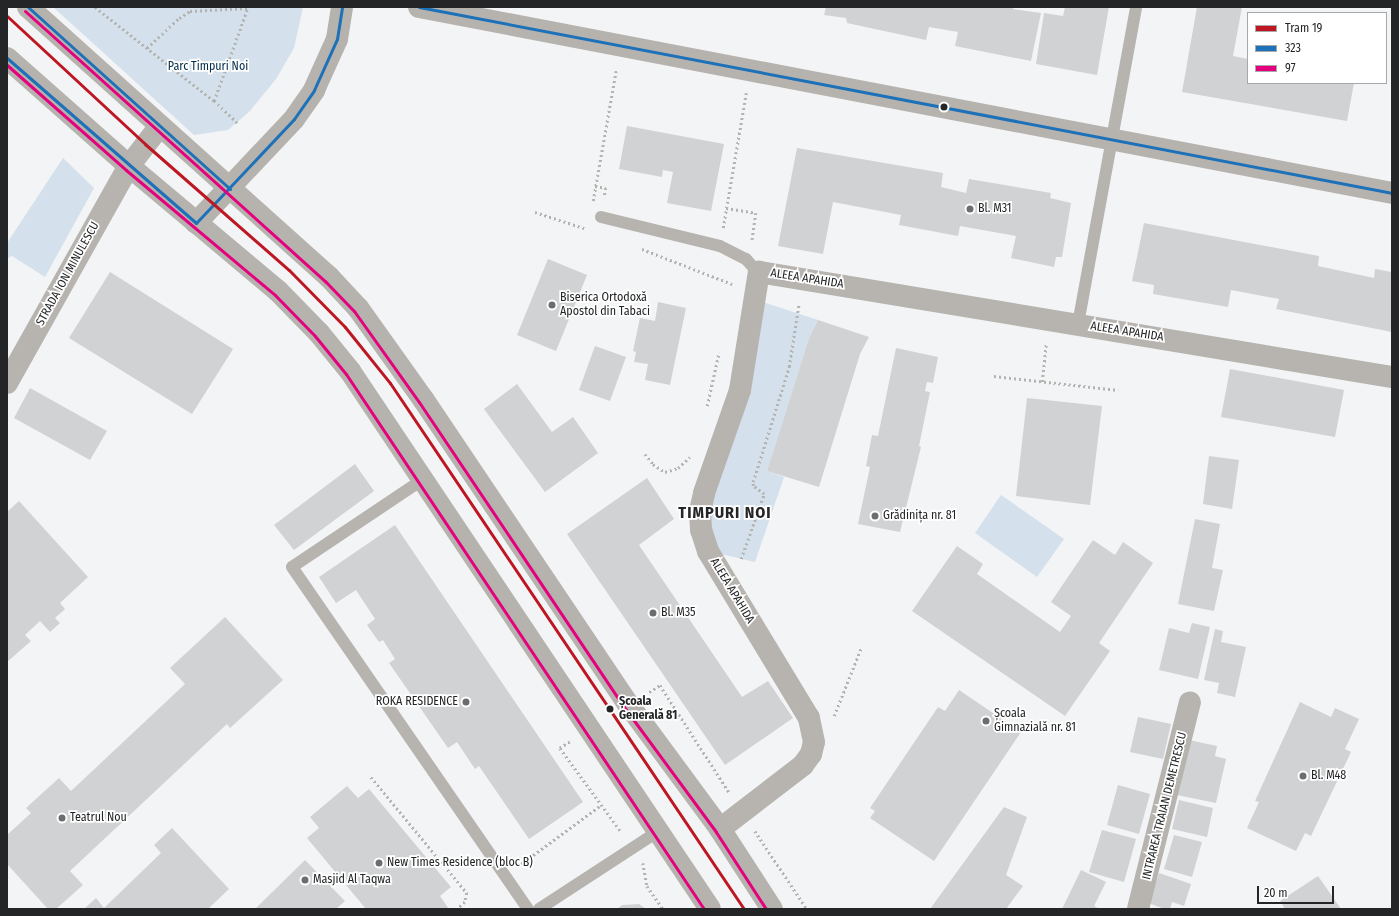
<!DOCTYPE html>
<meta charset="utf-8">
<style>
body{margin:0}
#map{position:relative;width:1399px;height:916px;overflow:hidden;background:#f3f4f5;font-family:"Fira Sans Condensed",sans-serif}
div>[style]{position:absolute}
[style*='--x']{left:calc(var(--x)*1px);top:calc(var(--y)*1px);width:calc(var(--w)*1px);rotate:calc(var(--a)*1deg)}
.green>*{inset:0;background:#d4e0ec}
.building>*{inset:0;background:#d1d2d3}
.path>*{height:2.5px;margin-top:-1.25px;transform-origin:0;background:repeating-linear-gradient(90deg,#b3b3b0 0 2px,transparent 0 5px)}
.service>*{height:12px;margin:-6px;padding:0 6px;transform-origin:6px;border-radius:6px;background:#b7b4b0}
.minor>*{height:22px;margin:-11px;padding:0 11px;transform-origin:11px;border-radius:11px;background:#b7b4b0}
.secondary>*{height:22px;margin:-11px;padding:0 11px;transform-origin:11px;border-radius:11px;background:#b6b3af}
.bus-1>*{height:3px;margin:-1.5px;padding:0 1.5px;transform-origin:1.5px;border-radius:1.5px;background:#1d71b8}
.bus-2>*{height:3px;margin:-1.5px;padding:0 1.5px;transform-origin:1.5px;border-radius:1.5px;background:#e5007d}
.tram-1>*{height:3px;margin:-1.5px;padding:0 1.5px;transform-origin:1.5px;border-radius:1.5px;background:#be1622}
.dots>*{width:11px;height:11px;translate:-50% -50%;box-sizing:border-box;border:2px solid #fff;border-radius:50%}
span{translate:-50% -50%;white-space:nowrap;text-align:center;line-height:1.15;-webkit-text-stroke:3.5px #fff;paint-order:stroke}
.park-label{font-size:12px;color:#022c4b}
.poi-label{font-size:12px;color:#242526}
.left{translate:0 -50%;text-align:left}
.right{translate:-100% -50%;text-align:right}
.street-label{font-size:12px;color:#242526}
.stop-label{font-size:12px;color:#242526;font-weight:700}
.district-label{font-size:16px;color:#242526;font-weight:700;letter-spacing:1px}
.frame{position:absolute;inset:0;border:8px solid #242526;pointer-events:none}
.legend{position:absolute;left:1247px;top:12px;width:140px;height:72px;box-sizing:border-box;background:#fff;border:1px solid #a7a8a8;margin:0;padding:5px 7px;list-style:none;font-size:12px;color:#242526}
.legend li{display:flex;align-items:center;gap:8px;height:20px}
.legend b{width:20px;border:1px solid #a7a8a8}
.scale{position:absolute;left:1257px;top:886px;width:77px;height:18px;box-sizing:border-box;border:2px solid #242526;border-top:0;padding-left:5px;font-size:12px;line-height:14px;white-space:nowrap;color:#242526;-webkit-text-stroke:3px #fff;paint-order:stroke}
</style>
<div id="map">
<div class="green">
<i style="clip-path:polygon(53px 7px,303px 7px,294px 48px,276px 79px,250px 111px,228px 130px,194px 135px)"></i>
<i style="clip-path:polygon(63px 158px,94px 188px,45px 277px,12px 256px,7px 258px,7px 243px)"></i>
<i style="clip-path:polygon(754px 299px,818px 320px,809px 338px,767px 471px,784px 477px,755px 562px,708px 551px,701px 530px)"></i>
<i style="clip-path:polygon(1001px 495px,1064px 539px,1037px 577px,975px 533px)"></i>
</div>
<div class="building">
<i style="clip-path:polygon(826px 7px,1013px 7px,1013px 9px,1041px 13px,1031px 61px,955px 46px,958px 32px,929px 27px,926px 40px,847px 23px,846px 18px,824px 15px)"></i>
<i style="clip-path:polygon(1065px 7px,1109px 7px,1097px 75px,1036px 64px,1044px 13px,1063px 16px)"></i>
<i style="clip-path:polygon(1197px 7px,1242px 7px,1233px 56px,1248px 59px,1248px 83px,1354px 83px,1347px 121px,1182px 92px)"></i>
<i style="clip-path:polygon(627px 126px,724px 144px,711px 211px,667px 203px,673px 172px,663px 170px,662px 177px,619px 169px)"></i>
<i style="clip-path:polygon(797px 148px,943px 173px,941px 187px,966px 193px,969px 179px,1051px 193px,1050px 198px,1071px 203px,1062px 257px,1056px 257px,1054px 267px,1011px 258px,1016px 236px,960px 226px,958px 236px,899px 225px,901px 215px,833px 202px,823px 254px,778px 246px)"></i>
<i style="clip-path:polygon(1144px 223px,1319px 256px,1318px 266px,1374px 278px,1375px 269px,1392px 272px,1392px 332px,1276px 309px,1279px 299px,1231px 290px,1228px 307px,1153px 294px,1154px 285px,1132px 281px)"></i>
<i style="clip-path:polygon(548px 259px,587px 275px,556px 351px,517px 335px)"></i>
<i style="clip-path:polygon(110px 272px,233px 349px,192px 414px,69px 338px)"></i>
<i style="clip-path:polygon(658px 302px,686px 308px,670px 385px,645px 380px,648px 364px,634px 362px,636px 352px,633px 351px,640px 318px,655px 321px)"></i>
<i style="clip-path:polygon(818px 320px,869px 337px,860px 354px,819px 487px,767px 471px,809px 338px)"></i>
<i style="clip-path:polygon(595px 346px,626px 357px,610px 401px,579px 390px)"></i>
<i style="clip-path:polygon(896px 348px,938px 357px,933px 383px,927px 382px,925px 391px,930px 392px,919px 446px,921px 447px,900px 532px,858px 524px,870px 467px,866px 466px,872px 435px,878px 436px)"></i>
<i style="clip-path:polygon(1230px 369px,1344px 390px,1335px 437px,1221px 417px)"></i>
<i style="clip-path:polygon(517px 384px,552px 432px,573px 417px,598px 453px,545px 492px,484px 409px)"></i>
<i style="clip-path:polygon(30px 388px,107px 431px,90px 460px,14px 418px)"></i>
<i style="clip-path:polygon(1027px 398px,1102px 406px,1090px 505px,1016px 496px)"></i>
<i style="clip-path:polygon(1209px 456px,1239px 460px,1232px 509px,1203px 504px)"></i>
<i style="clip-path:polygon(355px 464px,374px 491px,294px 550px,274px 525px)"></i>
<i style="clip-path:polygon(647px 478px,674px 519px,639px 545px,742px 697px,768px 681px,793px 718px,725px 765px,567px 534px)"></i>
<i style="clip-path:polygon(19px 501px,88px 577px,60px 603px,65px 609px,55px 618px,60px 623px,50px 632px,40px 621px,25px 635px,31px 641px,7px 662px,7px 512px)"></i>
<i style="clip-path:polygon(1195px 519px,1220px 524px,1212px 568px,1223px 570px,1214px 611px,1178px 604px)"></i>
<i style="clip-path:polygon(395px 525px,583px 802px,529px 839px,479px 766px,475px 769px,457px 742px,448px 748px,389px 663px,395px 659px,383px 640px,379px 642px,367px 625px,375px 619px,356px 590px,336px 603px,319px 577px)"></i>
<i style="clip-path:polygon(1093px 540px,1115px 555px,1123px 542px,1153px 563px,1099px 643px,1110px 651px,1065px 716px,912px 611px,957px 546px,983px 564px,977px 574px,1060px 632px,1071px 616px,1051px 602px)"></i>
<i style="clip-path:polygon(225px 617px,283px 680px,230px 728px,227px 724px,70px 871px,83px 885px,56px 909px,48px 909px,7px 864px,7px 835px,31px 813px,26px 808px,59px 778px,71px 791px,185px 684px,170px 668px)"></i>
<i style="clip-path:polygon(1192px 623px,1210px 627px,1198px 679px,1159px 670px,1169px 628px,1189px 633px)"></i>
<i style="clip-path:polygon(1215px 629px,1223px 631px,1221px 642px,1246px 647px,1235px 697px,1217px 693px,1219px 683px,1204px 680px)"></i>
<i style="clip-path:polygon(959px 690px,1021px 732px,934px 861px,870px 818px,875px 811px,870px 808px,938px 707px,945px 711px)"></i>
<i style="clip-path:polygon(1300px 702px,1331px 717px,1335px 708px,1359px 719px,1345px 749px,1351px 752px,1311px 836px,1305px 833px,1296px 851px,1247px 828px,1259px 802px,1255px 801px)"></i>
<i style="clip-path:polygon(1138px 717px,1171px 724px,1163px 759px,1130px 752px)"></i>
<i style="clip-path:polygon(1189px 740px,1217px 746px,1215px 756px,1226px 759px,1216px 803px,1177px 795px)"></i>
<i style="clip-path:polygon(1118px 785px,1150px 794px,1139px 834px,1107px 825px)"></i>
<i style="clip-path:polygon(347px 786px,358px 798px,369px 789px,451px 887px,440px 896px,449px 909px,366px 909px,307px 838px,319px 828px,310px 817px)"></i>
<i style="clip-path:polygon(1179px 800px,1213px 808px,1207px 837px,1172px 829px)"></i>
<i style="clip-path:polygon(1004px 807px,1027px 817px,1006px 875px,1023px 886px,1006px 909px,930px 909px)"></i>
<i style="clip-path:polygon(172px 828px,229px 889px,208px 909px,84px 909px,96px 898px,104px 908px,161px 853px,154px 845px)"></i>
<i style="clip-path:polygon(1102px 830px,1136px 839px,1124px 882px,1089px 872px)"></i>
<i style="clip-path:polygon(1174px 835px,1202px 842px,1192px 877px,1164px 869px)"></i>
<i style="clip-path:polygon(305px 860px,345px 901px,336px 909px,255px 909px)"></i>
<i style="clip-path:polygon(1081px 870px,1106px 882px,1094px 906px,1100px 909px,1062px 909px)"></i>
<i style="clip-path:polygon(1159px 873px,1191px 884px,1184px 906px,1172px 902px,1170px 909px,1165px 909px,1148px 903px)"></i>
<i style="clip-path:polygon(1318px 876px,1341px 909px,1285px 909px,1280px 901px)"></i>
<i style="clip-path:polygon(639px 904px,646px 909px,617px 909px,622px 905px)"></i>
</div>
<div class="path">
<i style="--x:95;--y:7;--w:152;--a:38.3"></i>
<i style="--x:147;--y:48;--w:44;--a:-43.2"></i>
<i style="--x:179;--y:18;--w:13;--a:-32"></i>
<i style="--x:190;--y:11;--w:57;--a:-3"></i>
<i style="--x:237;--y:123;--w:32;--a:-136"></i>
<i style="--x:214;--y:101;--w:100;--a:-70.1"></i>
<i style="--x:595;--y:186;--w:11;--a:10"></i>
<i style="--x:606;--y:188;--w:10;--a:101"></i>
<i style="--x:593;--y:201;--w:133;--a:-80"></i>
<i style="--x:726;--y:208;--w:30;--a:9"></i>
<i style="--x:756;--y:213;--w:27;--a:98"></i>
<i style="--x:535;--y:212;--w:52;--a:18.1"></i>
<i style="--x:723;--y:228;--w:137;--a:-80.3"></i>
<i style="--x:642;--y:249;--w:97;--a:21.3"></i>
<i style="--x:994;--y:376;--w:125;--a:6.4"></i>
<i style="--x:1042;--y:382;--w:39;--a:-84"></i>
<i style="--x:707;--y:406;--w:55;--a:-77.5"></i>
<i style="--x:645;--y:454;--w:13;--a:51"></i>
<i style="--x:653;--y:464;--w:14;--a:34"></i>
<i style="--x:665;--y:472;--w:14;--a:-17"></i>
<i style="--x:678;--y:468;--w:16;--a:-43"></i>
<i style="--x:741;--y:559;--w:69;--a:-70.5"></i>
<i style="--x:764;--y:494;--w:14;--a:-144"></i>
<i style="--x:753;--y:486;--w:4;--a:-90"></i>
<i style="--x:753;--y:482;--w:121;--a:-72.6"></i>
<i style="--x:789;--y:367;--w:65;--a:-81.1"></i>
<i style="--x:649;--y:692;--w:13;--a:-32"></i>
<i style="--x:660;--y:685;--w:127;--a:57.2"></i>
<i style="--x:834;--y:716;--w:73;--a:-68.3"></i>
<i style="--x:570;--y:742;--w:12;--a:149"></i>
<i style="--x:560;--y:748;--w:105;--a:53.9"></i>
<i style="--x:371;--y:777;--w:151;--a:50.4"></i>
<i style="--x:467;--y:893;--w:9;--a:103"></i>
<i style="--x:465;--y:902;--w:11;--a:139"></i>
<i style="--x:755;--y:831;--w:94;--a:56.3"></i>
<i style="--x:643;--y:863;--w:23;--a:80"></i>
<i style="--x:647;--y:886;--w:28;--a:55"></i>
<i style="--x:521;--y:864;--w:99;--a:-36.4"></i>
</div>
<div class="service">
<i style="--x:601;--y:217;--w:122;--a:13.7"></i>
<i style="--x:720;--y:246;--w:29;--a:27"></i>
<i style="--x:746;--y:259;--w:18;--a:49"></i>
<i style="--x:1078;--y:324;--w:322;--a:-79.6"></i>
<i style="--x:422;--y:480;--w:156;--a:146.2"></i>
<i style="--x:292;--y:567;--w:416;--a:55.4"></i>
<i style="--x:539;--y:909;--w:141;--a:-33.1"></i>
</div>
<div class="minor">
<i style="--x:7;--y:383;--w:249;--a:-60.7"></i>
<i style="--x:129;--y:166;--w:49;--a:-52.4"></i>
<i style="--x:720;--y:829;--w:105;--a:-37.6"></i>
<i style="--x:803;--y:765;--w:14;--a:-54"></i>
<i style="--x:811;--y:754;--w:12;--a:-76"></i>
<i style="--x:814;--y:742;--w:25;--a:-102"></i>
<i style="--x:809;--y:718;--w:195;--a:-121.2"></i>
<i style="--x:708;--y:551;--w:22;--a:-108"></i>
<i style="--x:701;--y:530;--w:19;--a:-93"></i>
<i style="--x:700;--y:511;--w:18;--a:-77"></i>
<i style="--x:704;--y:493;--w:109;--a:-70.7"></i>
<i style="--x:740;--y:390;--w:120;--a:-80.9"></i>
<i style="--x:759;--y:272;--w:642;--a:9.42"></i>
<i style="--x:1138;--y:909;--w:213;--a:-75.9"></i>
</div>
<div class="secondary">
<i style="--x:28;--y:7;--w:404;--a:41.9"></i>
<i style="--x:329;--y:277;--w:42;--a:46.9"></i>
<i style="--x:358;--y:308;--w:112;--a:54.5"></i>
<i style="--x:423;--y:399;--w:367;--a:56.1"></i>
<i style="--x:628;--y:704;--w:155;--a:53.6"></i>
<i style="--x:720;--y:829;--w:95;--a:57"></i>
<i style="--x:419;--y:7;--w:991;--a:10.82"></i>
<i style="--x:7;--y:58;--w:163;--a:41.5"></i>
<i style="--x:129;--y:166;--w:194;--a:40"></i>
<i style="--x:278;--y:291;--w:59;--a:45.7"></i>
<i style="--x:319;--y:333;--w:49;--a:50.8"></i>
<i style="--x:350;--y:371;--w:647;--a:56.21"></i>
<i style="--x:196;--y:223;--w:143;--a:-46.7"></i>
<i style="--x:294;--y:119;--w:35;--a:-55"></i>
<i style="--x:314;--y:90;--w:56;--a:-65.7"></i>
<i style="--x:337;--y:39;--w:32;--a:-81"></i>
</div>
<div class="bus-1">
<i style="--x:28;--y:7;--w:272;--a:42"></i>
<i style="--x:419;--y:7;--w:991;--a:10.82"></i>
<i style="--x:7;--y:58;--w:251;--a:41.1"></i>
<i style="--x:196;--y:223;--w:143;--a:-46.7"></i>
<i style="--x:294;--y:119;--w:35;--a:-55"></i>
<i style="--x:314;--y:90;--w:56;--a:-65.7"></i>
<i style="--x:337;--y:39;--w:32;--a:-81"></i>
</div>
<div class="bus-2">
<i style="--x:25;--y:11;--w:404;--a:42"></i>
<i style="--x:325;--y:281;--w:42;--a:46"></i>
<i style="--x:354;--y:311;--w:112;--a:54.5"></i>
<i style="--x:419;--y:402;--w:367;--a:56.1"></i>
<i style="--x:624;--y:707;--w:155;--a:53.6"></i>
<i style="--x:716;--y:832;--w:92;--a:57"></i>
<i style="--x:7;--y:65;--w:159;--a:41.4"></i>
<i style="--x:126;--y:170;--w:194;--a:40"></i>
<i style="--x:275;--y:295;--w:57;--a:45.7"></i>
<i style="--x:315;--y:336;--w:49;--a:50.8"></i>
<i style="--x:346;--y:374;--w:644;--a:56.21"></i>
</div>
<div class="tram-1">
<i style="--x:7;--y:16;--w:188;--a:42.8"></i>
<i style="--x:145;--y:144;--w:191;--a:41.2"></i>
<i style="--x:289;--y:270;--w:80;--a:45.5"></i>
<i style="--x:345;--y:327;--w:72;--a:51.2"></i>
<i style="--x:390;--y:383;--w:634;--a:56.06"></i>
</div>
<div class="dots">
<i style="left:944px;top:107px;background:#242526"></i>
<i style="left:970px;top:209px;background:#6c6d6e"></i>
<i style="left:552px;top:305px;background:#6c6d6e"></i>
<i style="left:875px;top:516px;background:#6c6d6e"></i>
<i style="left:653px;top:613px;background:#6c6d6e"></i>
<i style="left:466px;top:702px;background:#6c6d6e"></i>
<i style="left:610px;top:709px;background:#242526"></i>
<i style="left:986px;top:721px;background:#6c6d6e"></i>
<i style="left:1303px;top:776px;background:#6c6d6e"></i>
<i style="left:62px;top:818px;background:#6c6d6e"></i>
<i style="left:379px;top:863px;background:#6c6d6e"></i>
<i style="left:305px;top:880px;background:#6c6d6e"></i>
</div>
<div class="park-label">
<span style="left:208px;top:67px">Parc Timpuri Noi</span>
</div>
<div class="poi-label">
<span class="left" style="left:978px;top:209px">Bl. M31</span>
<span class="left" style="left:560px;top:305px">Biserica Ortodoxă<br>Apostol din Tabaci</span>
<span class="left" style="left:883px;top:516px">Grădinița nr. 81</span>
<span class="left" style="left:661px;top:613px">Bl. M35</span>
<span class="right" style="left:458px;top:702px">ROKA RESIDENCE</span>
<span class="left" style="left:994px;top:721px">Școala<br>Gimnazială nr. 81</span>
<span class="left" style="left:1311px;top:776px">Bl. M48</span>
<span class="left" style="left:70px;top:818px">Teatrul Nou</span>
<span class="left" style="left:387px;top:863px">New Times Residence (bloc B)</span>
<span class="left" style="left:313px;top:880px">Masjid Al Taqwa</span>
</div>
<div class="street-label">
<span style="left:68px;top:274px;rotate:-61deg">STRADA ION MINULESCU</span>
<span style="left:807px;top:279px;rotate:9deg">ALEEA APAHIDA</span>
<span style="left:1127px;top:332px;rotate:9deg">ALEEA APAHIDA</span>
<span style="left:732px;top:591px;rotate:59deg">ALEEA APAHIDA</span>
<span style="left:1165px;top:806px;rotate:-76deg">INTRAREA TRAIAN DEMETRESCU</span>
</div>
<div class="stop-label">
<span class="left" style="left:619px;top:709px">Școala<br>Generală 81</span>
</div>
<div class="district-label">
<span style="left:725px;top:513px">TIMPURI NOI</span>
</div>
<div class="frame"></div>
<ul class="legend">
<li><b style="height:5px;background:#be1622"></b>Tram 19</li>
<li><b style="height:5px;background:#1d71b8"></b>323</li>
<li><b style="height:5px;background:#e5007d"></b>97</li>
</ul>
<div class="scale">20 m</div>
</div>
